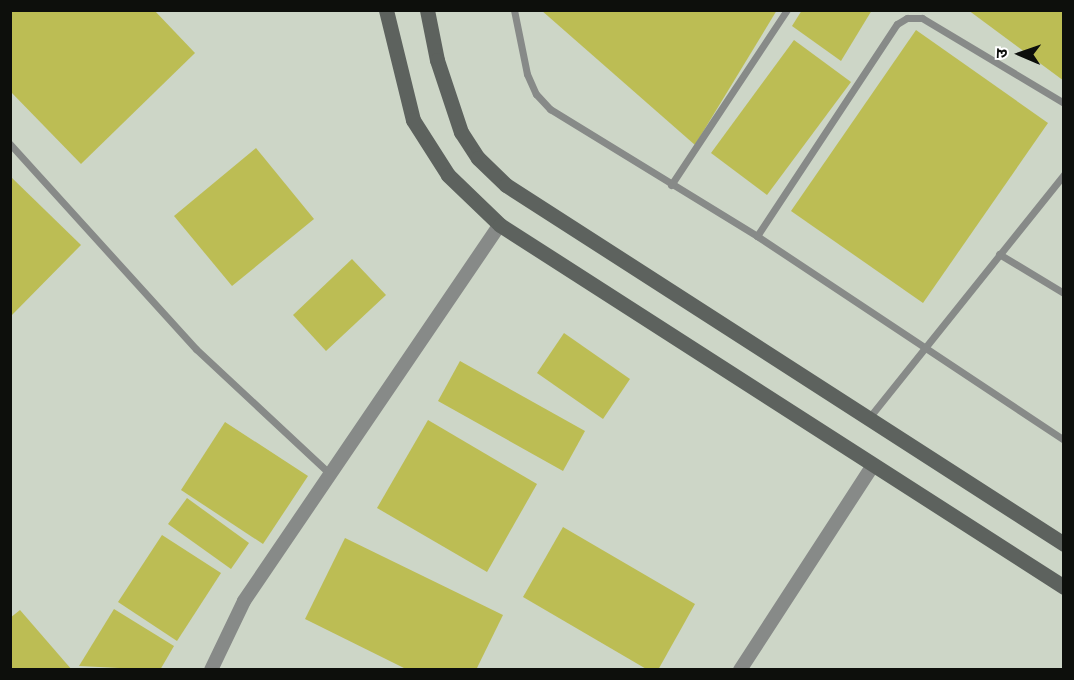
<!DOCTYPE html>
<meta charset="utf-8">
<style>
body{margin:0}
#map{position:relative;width:1074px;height:680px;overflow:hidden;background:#dde2d9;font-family:Bitter,"Noto Sans Devanagari",serif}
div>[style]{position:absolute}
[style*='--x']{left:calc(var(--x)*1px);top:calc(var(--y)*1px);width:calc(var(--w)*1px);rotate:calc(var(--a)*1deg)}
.built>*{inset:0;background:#cdd6c7}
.building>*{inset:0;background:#bcbd54}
.service>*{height:7px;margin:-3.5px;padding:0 3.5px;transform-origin:3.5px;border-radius:3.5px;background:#878a88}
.minor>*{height:14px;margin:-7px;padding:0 7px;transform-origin:7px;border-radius:7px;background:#878a88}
.secondary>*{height:15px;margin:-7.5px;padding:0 7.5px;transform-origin:7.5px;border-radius:7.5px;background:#5d625e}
span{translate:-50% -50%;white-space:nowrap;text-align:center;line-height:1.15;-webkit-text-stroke:5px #fff;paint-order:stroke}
.frame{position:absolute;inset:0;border:12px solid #0d0f0c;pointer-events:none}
.north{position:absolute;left:990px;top:24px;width:60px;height:60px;-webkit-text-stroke:4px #fff;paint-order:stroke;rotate:272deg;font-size:16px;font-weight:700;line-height:24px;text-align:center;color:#0d0f0c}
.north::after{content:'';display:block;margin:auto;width:21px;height:27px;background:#0d0f0c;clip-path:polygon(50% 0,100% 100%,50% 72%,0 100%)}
</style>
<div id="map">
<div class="built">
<i style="clip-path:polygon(11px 11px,1063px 11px,1063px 669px,11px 669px)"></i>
</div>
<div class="building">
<i style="clip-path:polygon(10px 10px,154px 10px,195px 53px,81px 164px,10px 91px)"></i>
<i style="clip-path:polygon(541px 10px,777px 10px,695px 145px)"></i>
<i style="clip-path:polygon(802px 10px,872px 10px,841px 61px,792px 26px)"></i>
<i style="clip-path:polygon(968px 10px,1064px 10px,1064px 81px)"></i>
<i style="clip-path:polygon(916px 30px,1048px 123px,923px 303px,791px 211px)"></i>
<i style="clip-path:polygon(794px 40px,851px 82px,767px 195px,711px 153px)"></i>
<i style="clip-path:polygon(256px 148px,314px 219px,232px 286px,174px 216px)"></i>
<i style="clip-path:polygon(10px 176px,81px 245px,10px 317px)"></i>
<i style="clip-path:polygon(352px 259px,386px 295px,326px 351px,293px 315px)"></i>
<i style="clip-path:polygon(564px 333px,630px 379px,603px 419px,537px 373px)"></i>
<i style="clip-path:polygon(460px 361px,585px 431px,563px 471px,438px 401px)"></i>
<i style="clip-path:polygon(428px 420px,537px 484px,487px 572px,377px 508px)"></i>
<i style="clip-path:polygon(225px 422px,308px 476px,263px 544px,181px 490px)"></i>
<i style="clip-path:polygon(187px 498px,249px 543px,231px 569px,168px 524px)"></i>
<i style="clip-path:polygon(563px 527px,695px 604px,658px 670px,648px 670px,523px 597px)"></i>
<i style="clip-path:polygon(162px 535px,221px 573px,177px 641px,118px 602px)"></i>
<i style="clip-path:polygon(345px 538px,503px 615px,476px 670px,408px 670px,305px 619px)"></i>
<i style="clip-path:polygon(114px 609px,174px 646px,160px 670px,79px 666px)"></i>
<i style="clip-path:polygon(20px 610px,72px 670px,10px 670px,10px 618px)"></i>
</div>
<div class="service">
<i style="--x:514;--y:10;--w:65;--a:78.5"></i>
<i style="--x:527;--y:74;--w:22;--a:66"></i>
<i style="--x:536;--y:94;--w:21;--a:47"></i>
<i style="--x:550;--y:109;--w:243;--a:31.5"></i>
<i style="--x:757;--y:236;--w:369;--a:33.6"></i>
<i style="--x:10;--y:144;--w:277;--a:47.8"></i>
<i style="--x:196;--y:349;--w:182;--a:43"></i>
<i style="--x:671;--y:185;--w:210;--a:-56.5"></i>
<i style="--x:757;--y:236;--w:254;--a:-56.6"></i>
<i style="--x:897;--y:24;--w:12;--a:-31"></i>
<i style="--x:907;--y:18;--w:15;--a:0"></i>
<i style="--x:922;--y:18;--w:165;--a:30.9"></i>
<i style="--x:999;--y:254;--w:76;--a:31"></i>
<i style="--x:868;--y:419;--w:314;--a:-51.3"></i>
</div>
<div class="minor">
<i style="--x:211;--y:670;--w:76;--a:-64.4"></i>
<i style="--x:244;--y:601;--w:455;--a:-55.8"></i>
<i style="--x:740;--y:670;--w:244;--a:-57"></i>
</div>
<div class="secondary">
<i style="--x:386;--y:10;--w:113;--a:76.2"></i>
<i style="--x:413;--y:120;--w:65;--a:57.5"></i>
<i style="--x:448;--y:175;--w:72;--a:43.9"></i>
<i style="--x:500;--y:225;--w:670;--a:32.69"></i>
<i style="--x:427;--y:10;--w:51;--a:78.7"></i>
<i style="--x:437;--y:60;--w:76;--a:71.6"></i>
<i style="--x:461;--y:132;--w:31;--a:57"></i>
<i style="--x:478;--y:158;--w:39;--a:44"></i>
<i style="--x:506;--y:185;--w:664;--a:32.76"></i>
</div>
<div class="frame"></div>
<div class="north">उ</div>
</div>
